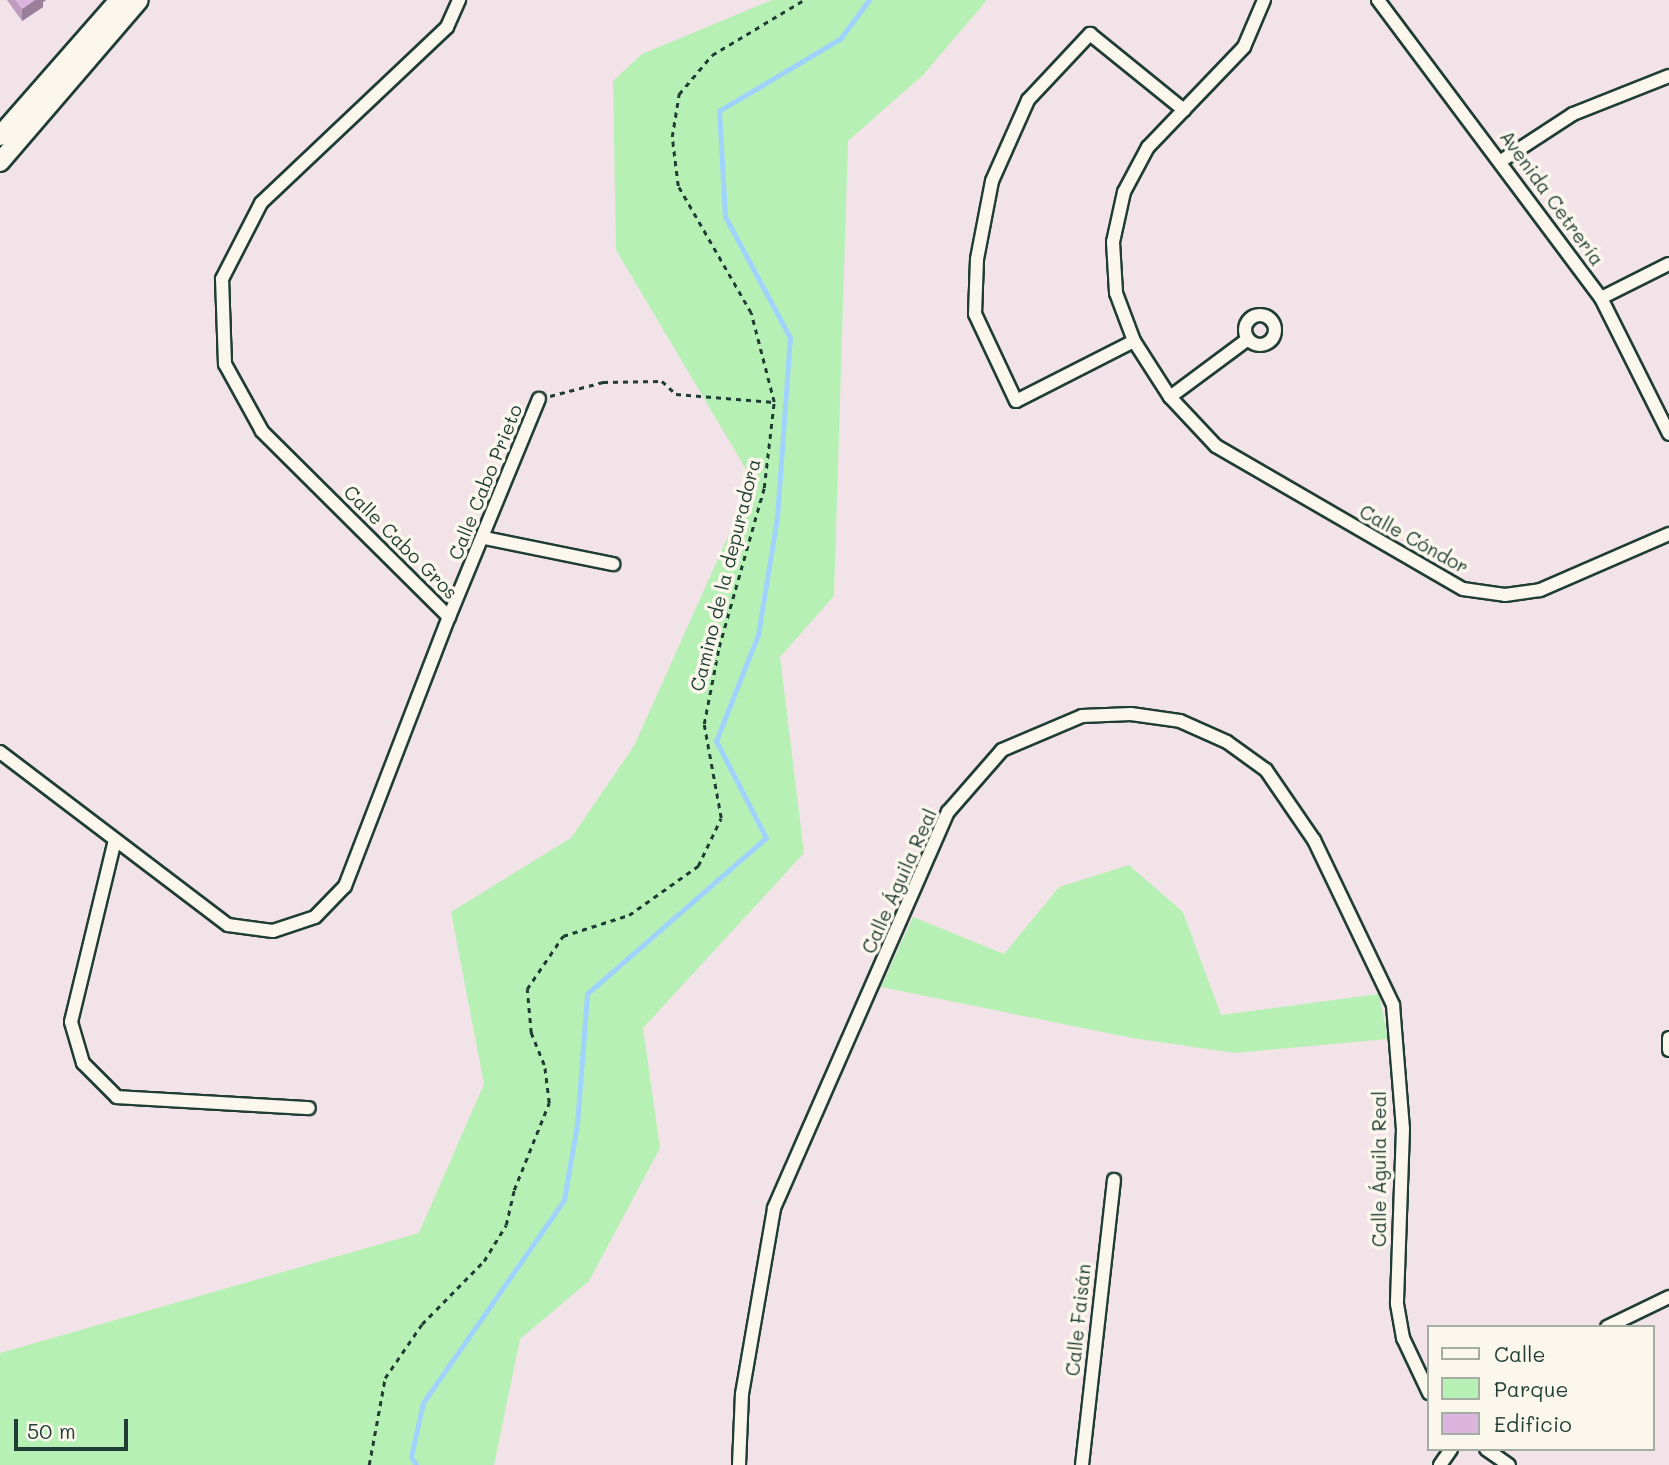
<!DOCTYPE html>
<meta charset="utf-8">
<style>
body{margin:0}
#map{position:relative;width:1669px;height:1465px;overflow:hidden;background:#f2e3e8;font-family:Mali,sans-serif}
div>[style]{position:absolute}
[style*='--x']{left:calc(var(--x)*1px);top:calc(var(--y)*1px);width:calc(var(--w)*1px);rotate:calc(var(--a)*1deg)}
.green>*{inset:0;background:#b6f0b4}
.stream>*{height:4.5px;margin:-2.25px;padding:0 2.25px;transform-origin:2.25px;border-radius:2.25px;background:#9fd3fd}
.path>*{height:2.5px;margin-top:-1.25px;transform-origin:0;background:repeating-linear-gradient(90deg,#1f3d34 0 5px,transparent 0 10px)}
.roads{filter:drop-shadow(2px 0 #1f3d34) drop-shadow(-2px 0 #1f3d34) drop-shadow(0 2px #1f3d34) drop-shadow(0 -2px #1f3d34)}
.street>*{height:12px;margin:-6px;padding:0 6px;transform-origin:6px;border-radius:6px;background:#fbf7ec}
.street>.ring{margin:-6px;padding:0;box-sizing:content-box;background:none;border:12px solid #fbf7ec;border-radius:50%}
.secondary>*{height:18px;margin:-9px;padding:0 9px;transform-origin:9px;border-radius:9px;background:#fbf7ec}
.wall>*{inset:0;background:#bd9cbf}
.shaded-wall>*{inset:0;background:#9a7f9b}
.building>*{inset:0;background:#dcb5de}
span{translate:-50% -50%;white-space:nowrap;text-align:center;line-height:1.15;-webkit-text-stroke:7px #fbf7ec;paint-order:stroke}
.street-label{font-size:19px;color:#1f3d34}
.legend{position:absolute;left:1427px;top:1325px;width:228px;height:126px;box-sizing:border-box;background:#fbf7ec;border:2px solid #a3ada2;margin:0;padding:9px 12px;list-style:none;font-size:21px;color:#1f3d34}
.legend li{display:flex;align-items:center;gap:14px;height:35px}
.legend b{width:35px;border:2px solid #a3ada2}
.scale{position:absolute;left:14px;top:1419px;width:114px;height:32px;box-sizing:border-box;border:4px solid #1f3d34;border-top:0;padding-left:9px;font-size:21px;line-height:24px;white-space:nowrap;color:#1f3d34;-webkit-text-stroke:5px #fbf7ec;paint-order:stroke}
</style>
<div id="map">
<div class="green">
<i style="clip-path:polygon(772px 0,987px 0,923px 75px,848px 141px,834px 596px,780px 657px,804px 853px,643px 1028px,660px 1148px,589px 1281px,520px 1339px,494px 1465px,0 1465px,0 1353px,419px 1233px,484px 1084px,451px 912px,571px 838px,634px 746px,753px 481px,616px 250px,613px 81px,642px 54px)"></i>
<i style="clip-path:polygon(1129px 865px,1183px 912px,1221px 1015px,1379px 994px,1388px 1039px,1235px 1053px,1132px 1038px,881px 987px,913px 917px,1004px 954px,1059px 887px)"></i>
</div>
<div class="stream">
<i style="--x:416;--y:1465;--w:9;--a:-122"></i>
<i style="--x:411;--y:1457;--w:55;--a:-77.5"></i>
<i style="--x:423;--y:1403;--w:247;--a:-55.2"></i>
<i style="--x:564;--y:1200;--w:76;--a:-80.2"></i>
<i style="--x:577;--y:1125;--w:131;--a:-85.6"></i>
<i style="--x:587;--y:994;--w:237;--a:-41.1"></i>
<i style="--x:766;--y:838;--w:109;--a:-117.3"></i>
<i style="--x:716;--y:741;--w:114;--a:-68.4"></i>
<i style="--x:758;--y:635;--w:119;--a:-80.8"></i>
<i style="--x:777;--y:518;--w:180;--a:-85.9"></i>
<i style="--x:790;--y:338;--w:137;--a:-118.2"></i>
<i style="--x:725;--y:217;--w:106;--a:-93.2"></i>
<i style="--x:719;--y:111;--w:141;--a:-30.8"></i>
<i style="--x:840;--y:39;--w:49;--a:-53.4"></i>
</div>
<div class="path">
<i style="--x:550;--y:396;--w:55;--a:-14.8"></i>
<i style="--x:603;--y:382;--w:59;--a:-1"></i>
<i style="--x:662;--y:381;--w:19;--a:43"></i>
<i style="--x:676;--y:394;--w:98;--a:4.7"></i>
<i style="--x:369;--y:1465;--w:88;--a:-79.6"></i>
<i style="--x:385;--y:1378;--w:65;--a:-55.6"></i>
<i style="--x:422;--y:1324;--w:88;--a:-45.5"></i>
<i style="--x:484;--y:1261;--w:42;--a:-58.6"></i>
<i style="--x:506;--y:1225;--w:36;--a:-77"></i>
<i style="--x:514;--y:1190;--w:94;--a:-68.1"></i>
<i style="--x:549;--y:1103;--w:38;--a:-97"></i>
<i style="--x:544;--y:1065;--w:35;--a:-112"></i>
<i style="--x:531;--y:1033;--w:44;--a:-95.2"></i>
<i style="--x:527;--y:989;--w:64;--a:-55.8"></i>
<i style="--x:563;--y:936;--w:69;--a:-17.7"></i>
<i style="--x:629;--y:915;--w:85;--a:-35.4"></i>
<i style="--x:698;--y:866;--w:53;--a:-64.4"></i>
<i style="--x:721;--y:818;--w:96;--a:-100.3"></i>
<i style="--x:704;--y:724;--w:78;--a:-79"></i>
<i style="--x:719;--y:647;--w:165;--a:-74.2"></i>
<i style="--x:764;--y:488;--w:87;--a:-83.4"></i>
<i style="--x:774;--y:402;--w:92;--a:-104.5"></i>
<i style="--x:751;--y:313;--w:146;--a:-119.9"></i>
<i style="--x:678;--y:186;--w:49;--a:-97"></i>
<i style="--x:672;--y:137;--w:44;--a:-80.8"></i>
<i style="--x:679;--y:94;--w:51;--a:-49.8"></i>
<i style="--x:712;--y:55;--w:107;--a:-30.9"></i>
</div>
<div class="roads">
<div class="street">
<i style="--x:1264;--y:0;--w:51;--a:113.1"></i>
<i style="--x:1244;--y:47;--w:139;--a:133.8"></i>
<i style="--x:1148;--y:147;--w:51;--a:118.1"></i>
<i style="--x:1124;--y:192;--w:51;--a:102.4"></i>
<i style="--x:1113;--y:242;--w:51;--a:86.6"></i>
<i style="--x:1116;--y:293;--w:51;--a:69.4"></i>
<i style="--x:1134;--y:341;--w:67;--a:57.3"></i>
<i style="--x:1170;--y:397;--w:67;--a:46.8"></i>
<i style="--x:1216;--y:446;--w:285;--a:30.1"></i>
<i style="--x:1463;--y:589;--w:42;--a:8.1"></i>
<i style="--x:1505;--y:595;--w:35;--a:-8"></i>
<i style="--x:1540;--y:590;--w:141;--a:-23.5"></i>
<i style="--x:1378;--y:0;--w:372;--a:53.2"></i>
<i style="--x:1601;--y:298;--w:152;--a:63.4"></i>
<i style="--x:1501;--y:161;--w:86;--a:-33.1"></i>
<i style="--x:1573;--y:114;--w:103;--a:-21.6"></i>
<i style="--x:1601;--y:298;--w:76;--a:-26.6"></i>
<i class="ring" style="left:1245px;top:315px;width:18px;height:18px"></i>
<i style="--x:1134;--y:341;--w:132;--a:153"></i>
<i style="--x:1016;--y:401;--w:96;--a:-115.2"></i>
<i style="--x:975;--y:314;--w:55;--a:-87.9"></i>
<i style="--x:977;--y:259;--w:79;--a:-79.1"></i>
<i style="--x:992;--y:181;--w:89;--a:-66"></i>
<i style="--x:1028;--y:100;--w:91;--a:-46.8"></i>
<i style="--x:1090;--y:34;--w:121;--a:39"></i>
<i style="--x:1170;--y:397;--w:97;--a:-36.6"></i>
<i style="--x:485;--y:538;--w:131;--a:11.5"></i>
<i style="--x:449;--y:617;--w:236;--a:-67.6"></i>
<i style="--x:0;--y:752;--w:286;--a:37.2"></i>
<i style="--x:228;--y:925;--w:45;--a:7.6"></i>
<i style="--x:273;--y:931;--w:44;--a:-18.4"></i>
<i style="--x:315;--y:917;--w:43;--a:-45.9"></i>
<i style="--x:345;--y:886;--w:288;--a:-68.9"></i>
<i style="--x:449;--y:617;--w:264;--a:-135.2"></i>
<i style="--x:262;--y:431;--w:77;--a:-118.9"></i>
<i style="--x:225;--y:364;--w:85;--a:-92"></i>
<i style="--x:222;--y:279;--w:85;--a:-62.8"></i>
<i style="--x:261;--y:203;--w:256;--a:-43.4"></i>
<i style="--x:447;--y:27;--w:30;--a:-66"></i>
<i style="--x:115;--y:840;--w:187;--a:103.6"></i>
<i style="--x:71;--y:1022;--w:43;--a:73.7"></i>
<i style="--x:83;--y:1063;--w:48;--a:45"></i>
<i style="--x:117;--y:1097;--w:192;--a:3.3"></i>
<i style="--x:1669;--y:1038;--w:12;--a:90"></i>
<i style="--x:1607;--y:1327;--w:69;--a:-25.8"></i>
<i style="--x:1486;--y:1449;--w:28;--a:35"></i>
<i style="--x:739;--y:1465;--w:71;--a:-87.6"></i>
<i style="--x:742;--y:1394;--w:189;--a:-80.2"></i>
<i style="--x:774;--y:1208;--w:433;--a:-66.3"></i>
<i style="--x:948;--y:812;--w:82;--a:-48.9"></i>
<i style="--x:1002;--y:750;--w:87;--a:-23"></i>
<i style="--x:1082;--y:716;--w:49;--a:-2.3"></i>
<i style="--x:1131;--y:714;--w:49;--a:8.1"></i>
<i style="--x:1180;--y:721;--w:51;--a:24.1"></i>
<i style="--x:1227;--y:742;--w:48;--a:35.7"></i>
<i style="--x:1266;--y:770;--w:85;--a:55.6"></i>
<i style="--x:1314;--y:840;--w:183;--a:64.4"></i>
<i style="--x:1393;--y:1005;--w:124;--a:85.4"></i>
<i style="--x:1403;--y:1129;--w:175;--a:92"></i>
<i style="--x:1397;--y:1304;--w:35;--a:80"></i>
<i style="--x:1403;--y:1338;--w:61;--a:64.7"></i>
<i style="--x:1082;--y:1465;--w:287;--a:-83.6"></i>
<i style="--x:1440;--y:1465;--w:19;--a:-55"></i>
</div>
<div class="secondary">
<i style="--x:0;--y:136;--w:181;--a:-48.8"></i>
<i style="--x:0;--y:162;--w:213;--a:-49.4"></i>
</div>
</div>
<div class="wall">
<i style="clip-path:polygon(7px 0,46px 0,43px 2px,43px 7px,22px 21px)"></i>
</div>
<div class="shaded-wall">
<i style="clip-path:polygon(35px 0,46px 0,43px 2px,43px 7px,22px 21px,22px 9px)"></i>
</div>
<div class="building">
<i style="clip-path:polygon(15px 0,35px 0,22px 9px)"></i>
</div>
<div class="street-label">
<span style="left:1552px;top:198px;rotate:54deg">Avenida Cetrería</span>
<span style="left:485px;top:482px;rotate:-68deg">Calle Cabo Prieto</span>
<span style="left:1414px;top:539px;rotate:29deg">Calle Cóndor</span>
<span style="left:401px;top:542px;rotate:45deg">Calle Cabo Gros</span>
<span style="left:725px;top:575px;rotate:-76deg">Camino de la depuradora</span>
<span style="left:899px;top:881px;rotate:-66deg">Calle Águila Real</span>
<span style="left:1379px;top:1169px;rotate:-90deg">Calle Águila Real</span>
<span style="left:1078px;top:1320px;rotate:-84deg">Calle Faisán</span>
</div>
<ul class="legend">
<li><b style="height:9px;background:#fbf7ec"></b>Calle</li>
<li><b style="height:19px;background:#b6f0b4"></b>Parque</li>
<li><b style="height:19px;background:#dcb5de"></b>Edificio</li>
</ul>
<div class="scale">50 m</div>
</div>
